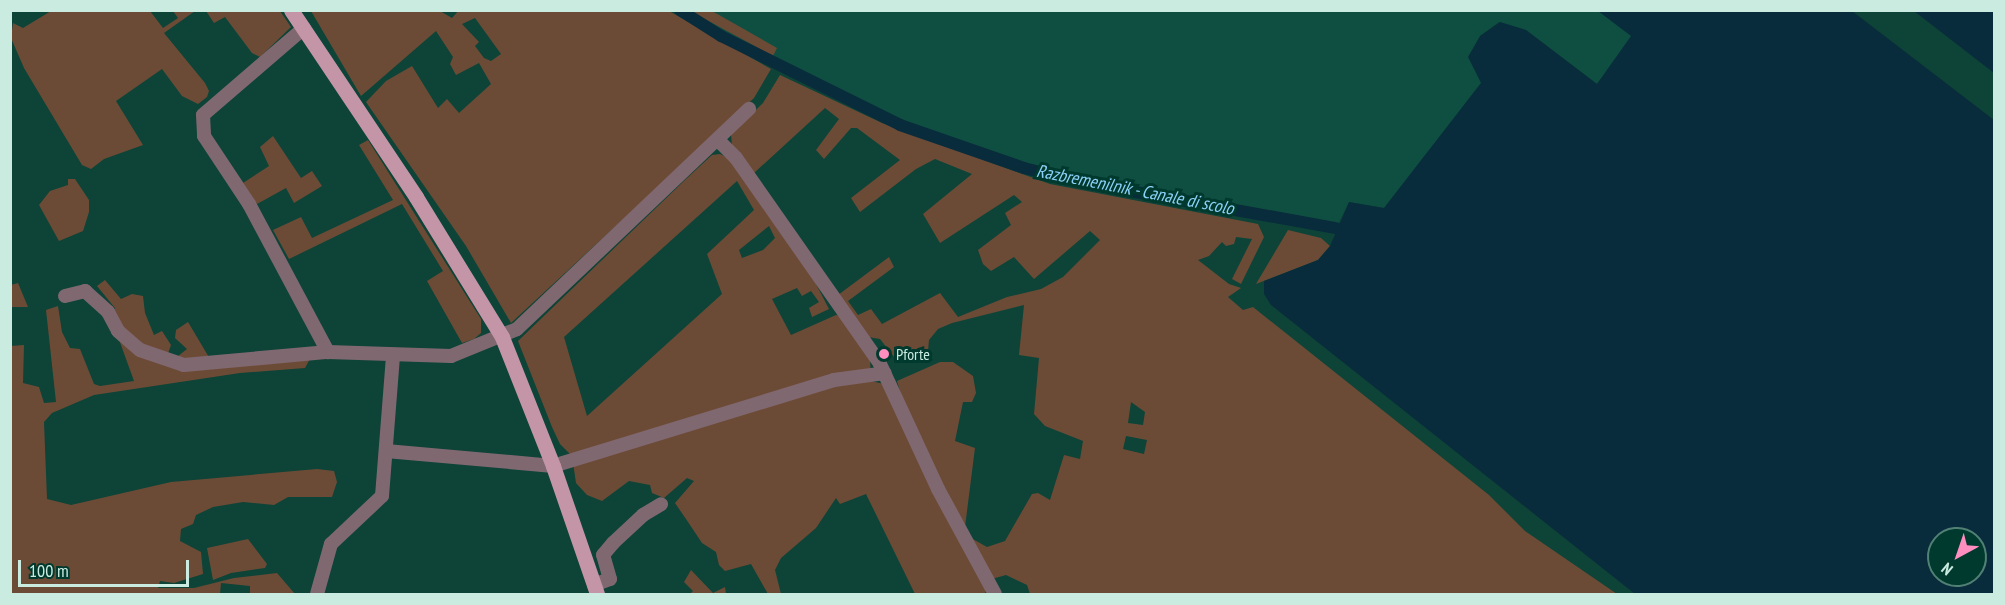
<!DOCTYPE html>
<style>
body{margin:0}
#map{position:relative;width:2005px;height:605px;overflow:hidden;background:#0e4337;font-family:"PT Sans Narrow",sans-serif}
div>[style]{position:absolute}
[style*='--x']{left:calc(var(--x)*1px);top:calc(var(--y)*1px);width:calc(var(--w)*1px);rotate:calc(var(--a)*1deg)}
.built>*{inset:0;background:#0f4f41}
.green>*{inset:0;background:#6c4b36}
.water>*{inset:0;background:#092c3c}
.pier>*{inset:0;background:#0e4337}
.canal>*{height:12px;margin:-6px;padding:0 6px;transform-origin:6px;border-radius:6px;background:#092c3c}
.minor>*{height:14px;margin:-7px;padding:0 7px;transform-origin:7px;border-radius:7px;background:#806871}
.major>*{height:15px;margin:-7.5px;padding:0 7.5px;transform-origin:7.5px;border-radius:7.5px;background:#c495a7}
.dots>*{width:16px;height:16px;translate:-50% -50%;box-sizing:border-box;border:3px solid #00392d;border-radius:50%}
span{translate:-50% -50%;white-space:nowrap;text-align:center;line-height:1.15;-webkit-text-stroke:6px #00392d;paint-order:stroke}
.poi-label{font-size:16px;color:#caebe0}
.left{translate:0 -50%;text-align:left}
.water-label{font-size:18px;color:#8bd1f8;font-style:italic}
.frame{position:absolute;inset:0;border:12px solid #caebe0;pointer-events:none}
.north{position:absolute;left:1927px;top:527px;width:60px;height:60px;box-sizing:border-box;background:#00392d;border:2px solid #518075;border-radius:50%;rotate:220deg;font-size:16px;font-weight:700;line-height:24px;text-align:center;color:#caebe0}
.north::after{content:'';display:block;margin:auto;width:21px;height:27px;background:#fd8ebf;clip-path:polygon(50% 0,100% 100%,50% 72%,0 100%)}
.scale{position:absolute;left:18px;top:560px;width:171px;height:27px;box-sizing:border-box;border:3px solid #caebe0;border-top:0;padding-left:8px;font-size:18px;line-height:21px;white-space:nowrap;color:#caebe0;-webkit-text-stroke:4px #00392d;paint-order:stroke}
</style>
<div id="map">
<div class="built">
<i style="clip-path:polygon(1598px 10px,1632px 36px,1597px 84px,1526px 30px,1499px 22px,1480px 36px,1481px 83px,1384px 208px,1349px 202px,1336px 228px,1080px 182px,1024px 168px,900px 125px,721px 36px,680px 11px)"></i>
</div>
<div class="green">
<i style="clip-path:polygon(evenodd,459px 10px,669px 11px,771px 69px,754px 98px,511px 323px,466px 246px,366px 102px,386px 81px,412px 66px,438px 108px,447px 99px,459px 113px,491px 84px,479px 63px,456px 75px,450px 64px,453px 57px,436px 31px,361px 96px,311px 11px,440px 11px,452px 18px,459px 10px,475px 18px,501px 54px,491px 61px,484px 58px,475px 46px,479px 42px,462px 24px,475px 18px)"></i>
<i style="clip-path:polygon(51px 11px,150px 11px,163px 28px,178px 18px,173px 11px,195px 11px,164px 33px,205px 83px,209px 91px,207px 97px,198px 104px,182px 96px,162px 69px,116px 101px,143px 145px,104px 159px,91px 169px,82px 165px,24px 68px,11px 38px,13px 23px,23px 28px)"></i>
<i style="clip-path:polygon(206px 11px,280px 11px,291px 27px,260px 57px,252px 53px,225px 17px,214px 23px)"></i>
<i style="clip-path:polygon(690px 11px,712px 11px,777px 48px,773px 56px)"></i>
<i style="clip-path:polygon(evenodd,780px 75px,882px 123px,1050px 184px,1258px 224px,1264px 237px,1241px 284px,1232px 279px,1252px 239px,1236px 237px,1234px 244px,1226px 246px,1222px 242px,1209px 256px,1198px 260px,1229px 284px,1241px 288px,1228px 297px,1243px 310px,1253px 307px,1489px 495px,1525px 531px,1617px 594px,1030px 594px,1027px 585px,1006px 575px,988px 580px,985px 594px,915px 594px,866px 494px,840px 504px,836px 498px,816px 528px,781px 558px,775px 570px,781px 594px,768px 594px,751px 564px,725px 571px,719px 565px,716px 552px,702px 543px,686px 519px,675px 503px,694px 481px,687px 478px,664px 498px,652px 493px,650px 485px,629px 481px,602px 501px,587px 495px,576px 483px,572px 456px,560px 444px,552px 427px,518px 341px,685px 180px,712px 155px,720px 154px,732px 160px,805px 263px,829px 309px,812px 317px,809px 308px,819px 302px,811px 291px,802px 296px,797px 288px,772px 299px,791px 335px,836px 315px,842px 316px,870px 357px,871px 381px,884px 384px,909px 420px,897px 381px,940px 362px,953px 362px,973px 376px,976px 393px,972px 402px,963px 402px,955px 441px,975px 448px,965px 527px,971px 538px,987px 547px,1005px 541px,1032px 494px,1038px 493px,1050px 500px,1064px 455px,1080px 459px,1083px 441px,1045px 426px,1034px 414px,1039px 358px,1019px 355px,1024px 305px,952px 323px,938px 329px,929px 340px,928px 351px,895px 358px,880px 339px,868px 337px,838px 295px,889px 257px,894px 267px,848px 301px,858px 315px,871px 309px,882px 324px,940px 293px,958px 317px,1007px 297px,1041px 289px,1063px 277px,1100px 240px,1090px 231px,1034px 279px,1014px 257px,991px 271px,983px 264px,978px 250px,1011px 225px,1005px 213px,1022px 202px,1014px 195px,940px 243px,923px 214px,972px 174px,935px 159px,916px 169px,860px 212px,851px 198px,900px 160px,857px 128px,851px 128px,824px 159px,816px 150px,839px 119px,825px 108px,754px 173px,732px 146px,731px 134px,763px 103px,780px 75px,737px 181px,754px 210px,707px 254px,722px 294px,587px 416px,564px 337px,737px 181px,780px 75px,769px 226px,775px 238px,763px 250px,742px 258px,739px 250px,769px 226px,780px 75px,1131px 402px,1145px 412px,1143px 425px,1128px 423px,1131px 402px,780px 75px,1126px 436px,1147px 440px,1144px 454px,1123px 449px,1126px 436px)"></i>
<i style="clip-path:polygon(273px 136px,301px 178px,312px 171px,322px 186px,294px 203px,286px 188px,257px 204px,243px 183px,269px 166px,260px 147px)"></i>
<i style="clip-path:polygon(368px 140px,481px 319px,481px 333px,474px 339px,462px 343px,427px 281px,443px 271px,402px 204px,289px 259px,273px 230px,301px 217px,312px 238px,393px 200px,359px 145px)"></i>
<i style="clip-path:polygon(68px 179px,75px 179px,89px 200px,89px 212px,83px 231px,59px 241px,39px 205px,50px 191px,68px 185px)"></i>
<i style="clip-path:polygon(1288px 230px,1321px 238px,1330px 246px,1318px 260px,1256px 284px)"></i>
<i style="clip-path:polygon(105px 280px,121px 299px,132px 294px,143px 296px,145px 313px,154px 335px,162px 331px,171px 345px,166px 359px,133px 341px,113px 317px,115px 308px,97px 286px)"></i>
<i style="clip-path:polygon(18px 283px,28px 307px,11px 307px,11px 285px)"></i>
<i style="clip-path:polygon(58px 306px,62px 332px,70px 348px,80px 349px,94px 384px,100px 386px,134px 381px,117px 334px,150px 360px,312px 355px,305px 368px,240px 373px,94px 395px,52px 413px,44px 422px,47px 499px,71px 505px,171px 482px,317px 469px,334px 471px,337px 482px,332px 497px,288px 497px,274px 505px,243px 502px,213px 507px,196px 515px,193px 524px,181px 529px,180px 541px,201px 552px,203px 574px,174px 583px,160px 581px,158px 588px,194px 588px,234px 578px,277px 573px,295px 594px,250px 594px,250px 586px,221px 583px,220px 594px,11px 594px,10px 346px,24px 345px,23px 383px,39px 387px,44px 403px,56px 402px,46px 310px)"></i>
<i style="clip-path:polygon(188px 322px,210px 359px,173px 360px,187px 349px,175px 338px,176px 330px)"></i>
<i style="clip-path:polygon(248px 539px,267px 564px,265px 568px,231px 573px,213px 580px,207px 548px)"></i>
<i style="clip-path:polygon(691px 570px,713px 593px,725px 587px,726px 594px,690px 594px,693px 591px,684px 582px)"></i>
</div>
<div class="water">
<i style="clip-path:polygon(evenodd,1598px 11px,1994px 11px,1994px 594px,1635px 594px,1271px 305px,1264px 294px,1264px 281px,1318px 260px,1330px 246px,1349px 202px,1384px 208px,1481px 83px,1468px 57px,1480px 36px,1500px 22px,1526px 30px,1597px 84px,1631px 36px,1598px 11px,1939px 539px,1975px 539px,1975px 575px,1939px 575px,1939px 539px)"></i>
</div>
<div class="pier">
<i style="clip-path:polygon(1852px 11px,1914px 11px,1994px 73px,1994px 120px)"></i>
</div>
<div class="canal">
<i style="--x:680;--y:10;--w:49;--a:32.4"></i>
<i style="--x:721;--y:36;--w:200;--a:26.4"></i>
<i style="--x:900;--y:125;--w:131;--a:19.1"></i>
<i style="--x:1024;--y:168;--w:58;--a:14"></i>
<i style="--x:1080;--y:182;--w:260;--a:10.2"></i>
</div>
<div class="minor">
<i style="--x:304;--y:28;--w:133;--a:139.3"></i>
<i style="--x:203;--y:115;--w:21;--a:87"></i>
<i style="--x:204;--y:136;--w:82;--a:56.5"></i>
<i style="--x:249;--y:204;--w:168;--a:61.9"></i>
<i style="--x:719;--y:141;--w:24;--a:45"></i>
<i style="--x:736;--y:158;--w:251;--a:55"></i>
<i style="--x:880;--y:364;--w:138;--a:65.1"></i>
<i style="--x:938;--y:489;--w:119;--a:61.5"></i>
<i style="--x:65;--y:296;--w:21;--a:-14"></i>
<i style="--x:85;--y:291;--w:31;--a:42"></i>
<i style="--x:108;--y:312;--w:21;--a:62"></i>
<i style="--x:118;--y:331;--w:29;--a:41"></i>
<i style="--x:140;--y:350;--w:46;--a:18.8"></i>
<i style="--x:184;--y:365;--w:145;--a:-5.2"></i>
<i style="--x:328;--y:352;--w:123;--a:1.9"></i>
<i style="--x:451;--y:356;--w:71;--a:-22.2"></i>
<i style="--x:517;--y:329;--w:320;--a:-43.5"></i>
<i style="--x:386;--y:451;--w:168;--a:5.1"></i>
<i style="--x:553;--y:466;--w:294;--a:-17"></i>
<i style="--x:834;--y:380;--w:51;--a:-7.8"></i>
<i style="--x:594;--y:585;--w:17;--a:-21"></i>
<i style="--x:610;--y:579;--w:25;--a:-106"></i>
<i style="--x:603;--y:555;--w:16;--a:-50"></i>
<i style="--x:613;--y:543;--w:41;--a:-43"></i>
<i style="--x:643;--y:515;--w:21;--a:-31"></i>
<i style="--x:317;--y:594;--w:52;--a:-74.4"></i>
<i style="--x:331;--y:544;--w:70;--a:-43.3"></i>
<i style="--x:382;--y:496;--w:140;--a:-85.5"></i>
</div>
<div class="major">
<i style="--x:291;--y:10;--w:225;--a:56.2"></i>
<i style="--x:416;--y:197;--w:164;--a:58.4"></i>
<i style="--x:502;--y:337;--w:139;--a:68.4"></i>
<i style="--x:553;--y:466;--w:135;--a:71"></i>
</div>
<div class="dots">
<i style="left:884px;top:354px;background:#fd8ebf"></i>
</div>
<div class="poi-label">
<span class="left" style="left:896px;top:354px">Pforte</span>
</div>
<div class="water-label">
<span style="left:1135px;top:190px;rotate:11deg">Razbremenilnik - Canale di scolo</span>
</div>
<div class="frame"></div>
<div class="north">N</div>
<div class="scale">100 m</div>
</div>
